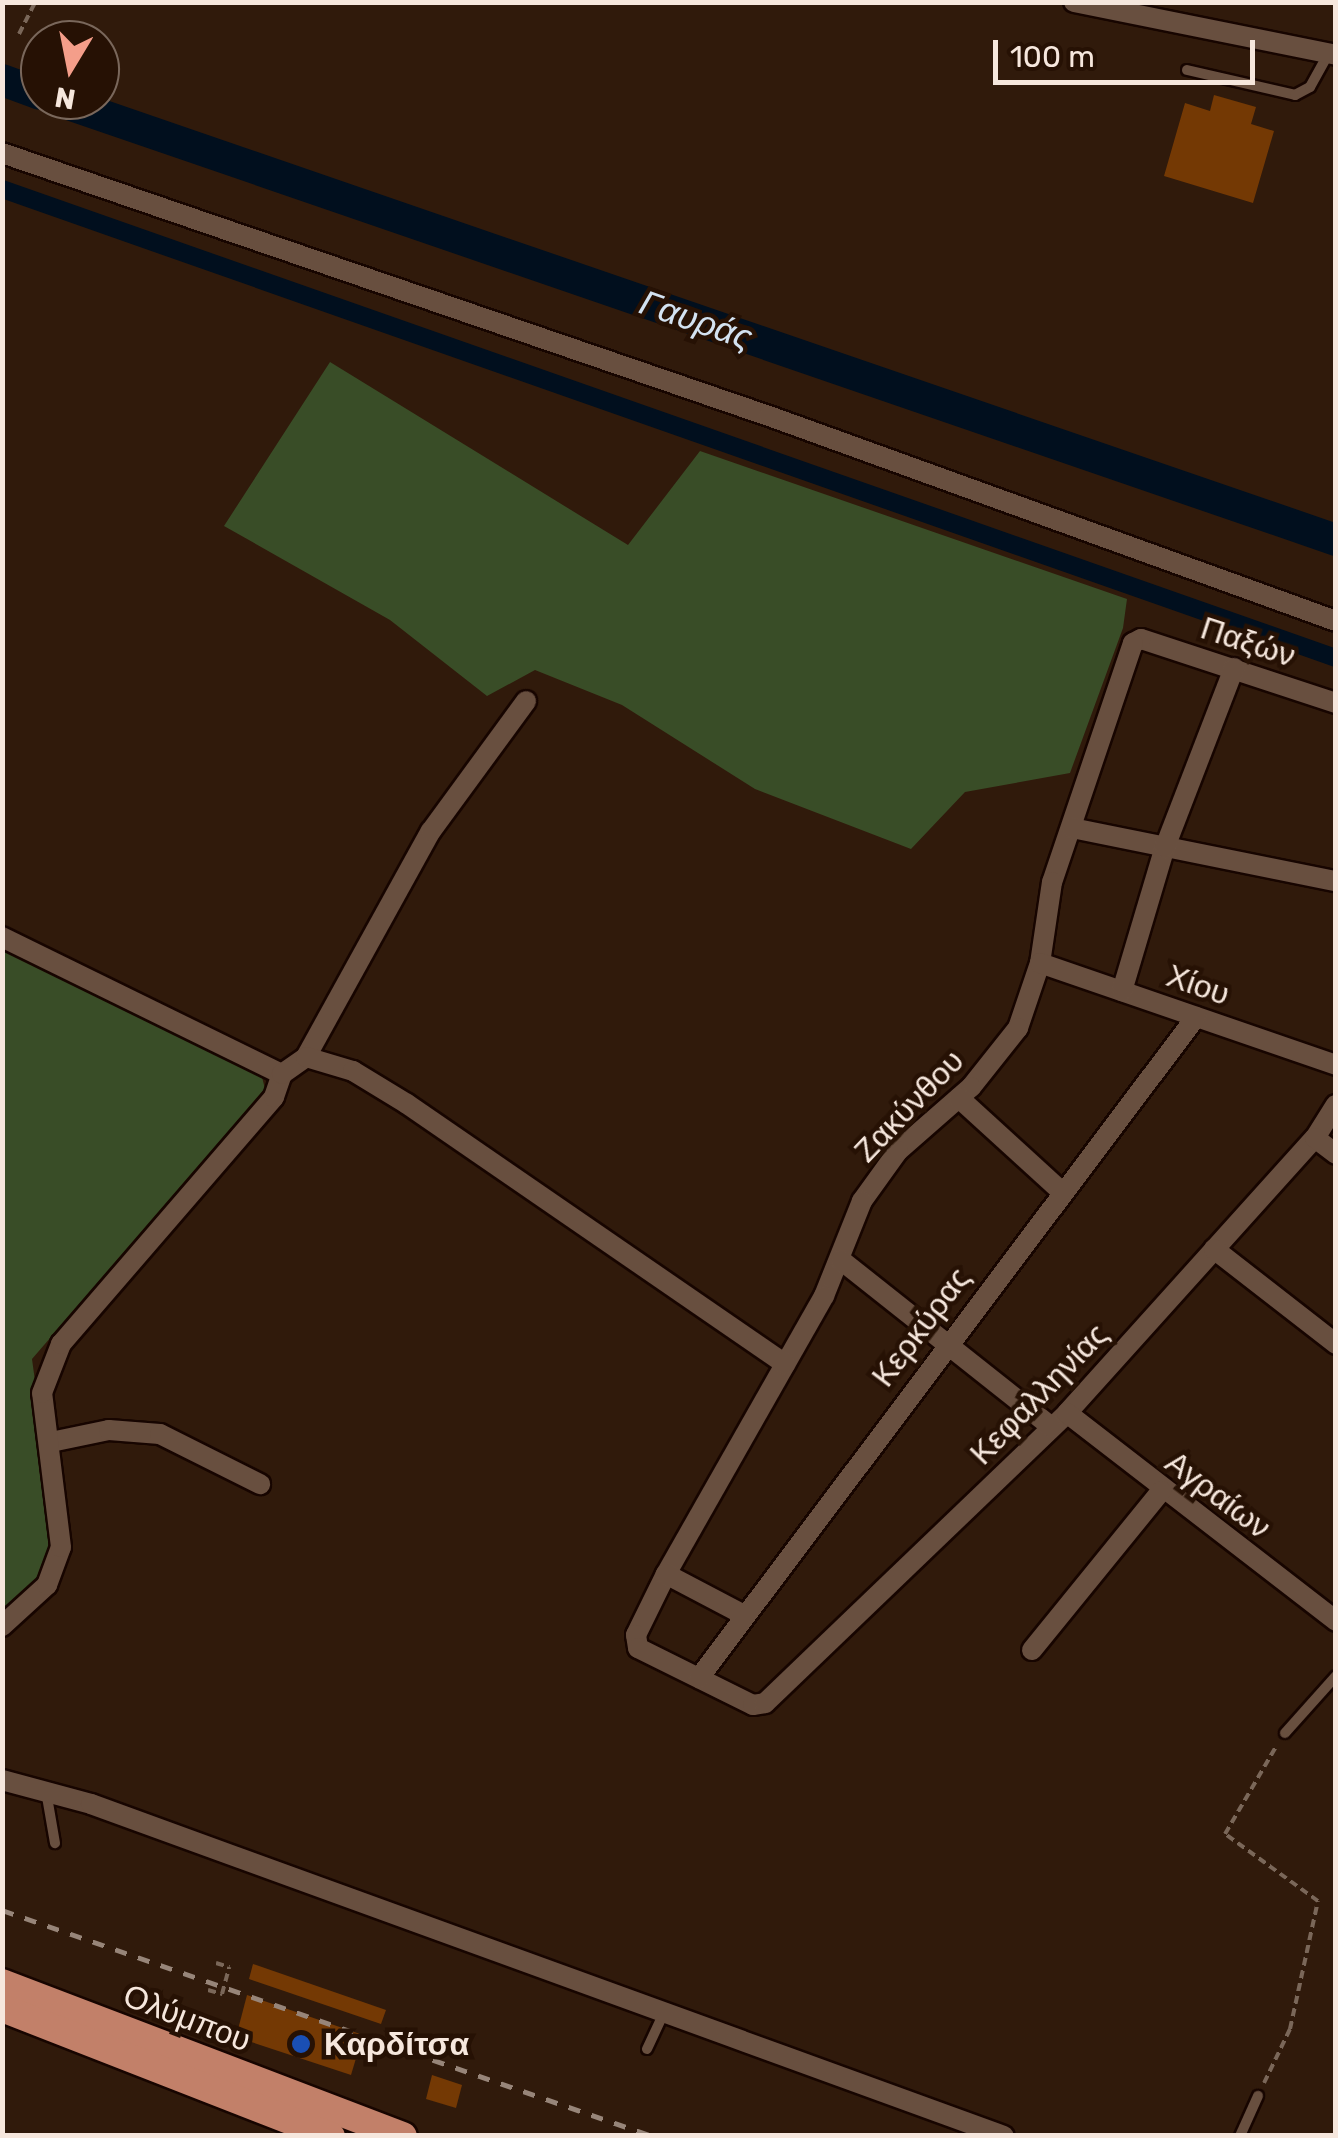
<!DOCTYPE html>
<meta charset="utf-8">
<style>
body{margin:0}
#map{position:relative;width:1338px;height:2138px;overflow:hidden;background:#301a0b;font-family:Rubik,sans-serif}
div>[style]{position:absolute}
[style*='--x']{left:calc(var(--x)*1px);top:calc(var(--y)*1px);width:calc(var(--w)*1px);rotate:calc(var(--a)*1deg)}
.green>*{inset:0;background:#394d27}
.canal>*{height:18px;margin:-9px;padding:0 9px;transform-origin:9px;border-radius:9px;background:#010f1e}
.river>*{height:32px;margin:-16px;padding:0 16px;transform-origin:16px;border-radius:16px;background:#010f1e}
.building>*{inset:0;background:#743904}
.path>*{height:4px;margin-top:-2px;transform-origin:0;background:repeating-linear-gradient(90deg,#7a6759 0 8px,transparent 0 13px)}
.roads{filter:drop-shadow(2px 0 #170500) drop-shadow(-2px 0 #170500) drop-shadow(0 2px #170500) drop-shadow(0 -2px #170500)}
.service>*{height:10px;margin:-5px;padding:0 5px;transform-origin:5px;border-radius:5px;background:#684f3f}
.minor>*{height:20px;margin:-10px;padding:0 10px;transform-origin:10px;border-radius:10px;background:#684f3f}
.primary>*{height:28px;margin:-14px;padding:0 14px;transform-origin:14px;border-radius:14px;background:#c28069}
.rail>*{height:5px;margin-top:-2.5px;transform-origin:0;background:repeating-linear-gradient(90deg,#978579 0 12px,transparent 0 24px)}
.path-bridge>*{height:4px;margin-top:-2px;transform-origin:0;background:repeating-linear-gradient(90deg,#7a6759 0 8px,transparent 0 13px)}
.dots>*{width:28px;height:28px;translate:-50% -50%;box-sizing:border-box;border:5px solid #261104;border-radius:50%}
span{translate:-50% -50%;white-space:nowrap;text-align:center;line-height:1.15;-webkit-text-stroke:9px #261104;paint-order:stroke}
.street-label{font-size:32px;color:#f6e7dd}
.poi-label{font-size:32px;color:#f6e7dd;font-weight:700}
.left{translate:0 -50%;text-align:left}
.water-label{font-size:35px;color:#d3e2f1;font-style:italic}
.frame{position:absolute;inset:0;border:5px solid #f6e7dd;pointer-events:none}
.north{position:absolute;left:20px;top:20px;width:100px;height:100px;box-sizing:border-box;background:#261104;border:2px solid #79675b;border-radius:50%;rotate:190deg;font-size:28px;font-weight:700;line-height:40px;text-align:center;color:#f6e7dd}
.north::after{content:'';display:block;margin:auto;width:35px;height:45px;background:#f49e8a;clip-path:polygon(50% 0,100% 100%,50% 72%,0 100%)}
.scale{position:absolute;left:993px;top:40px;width:262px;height:45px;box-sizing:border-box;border:5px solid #f6e7dd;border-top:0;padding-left:12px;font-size:30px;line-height:35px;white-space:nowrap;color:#f6e7dd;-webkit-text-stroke:8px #261104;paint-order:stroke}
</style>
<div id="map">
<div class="green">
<i style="clip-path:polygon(330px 362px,628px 545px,700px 451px,1127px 599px,1123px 628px,1070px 773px,965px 792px,911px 849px,755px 789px,622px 705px,535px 670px,487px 696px,390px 620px,224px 526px)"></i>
<i style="clip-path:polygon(3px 946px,261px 1073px,265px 1089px,32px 1359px,56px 1535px,51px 1568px,3px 1614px)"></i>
</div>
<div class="canal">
<i style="--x:2;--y:189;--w:1414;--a:19.37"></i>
</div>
<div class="river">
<i style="--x:2;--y:80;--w:40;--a:20.2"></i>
<i style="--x:57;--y:100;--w:1353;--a:18.98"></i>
</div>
<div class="building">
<i style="clip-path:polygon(1214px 95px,1256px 107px,1251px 124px,1274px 131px,1253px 203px,1164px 176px,1185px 103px,1210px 111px)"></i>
<i style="clip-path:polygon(253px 1964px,386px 2010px,381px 2024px,249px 1979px)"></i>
<i style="clip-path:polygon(247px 1995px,363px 2035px,351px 2075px,236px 2037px)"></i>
<i style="clip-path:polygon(432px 2075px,462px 2085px,456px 2108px,426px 2099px)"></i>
</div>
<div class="path">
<i style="--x:19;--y:34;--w:36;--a:-63"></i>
<i style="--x:216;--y:1963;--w:14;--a:17"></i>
<i style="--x:208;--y:1990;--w:15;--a:16"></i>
<i style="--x:1264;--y:2083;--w:60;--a:-64.3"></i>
<i style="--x:1290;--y:2029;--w:131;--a:-77.7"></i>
<i style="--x:1318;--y:1901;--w:115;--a:-144.2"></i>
<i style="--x:1225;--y:1834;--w:103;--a:-59.7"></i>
</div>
<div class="roads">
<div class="service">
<i style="--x:1187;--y:70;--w:111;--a:13"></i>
<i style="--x:1295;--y:95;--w:17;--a:-28"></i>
<i style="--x:1310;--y:87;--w:38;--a:-61"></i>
<i style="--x:1285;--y:1733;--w:76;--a:-48.2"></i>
<i style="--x:46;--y:1791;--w:53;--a:80.2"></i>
<i style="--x:647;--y:2049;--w:40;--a:-65"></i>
<i style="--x:1240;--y:2136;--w:44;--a:-65.8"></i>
</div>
<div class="minor">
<i style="--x:1074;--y:2;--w:267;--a:11.4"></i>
<i style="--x:2;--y:153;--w:811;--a:18.93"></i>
<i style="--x:769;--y:416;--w:603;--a:19.88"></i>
<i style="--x:1336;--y:703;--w:205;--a:-161.8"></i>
<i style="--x:1141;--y:639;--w:9;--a:153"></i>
<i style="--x:1133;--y:643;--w:252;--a:108.7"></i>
<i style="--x:1052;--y:882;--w:82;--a:98.4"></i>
<i style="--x:1040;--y:963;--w:69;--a:108.7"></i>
<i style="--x:1018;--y:1028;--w:75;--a:128.5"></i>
<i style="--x:971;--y:1087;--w:97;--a:138.8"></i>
<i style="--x:898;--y:1151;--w:62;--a:125.8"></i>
<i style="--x:862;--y:1201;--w:102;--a:111.8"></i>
<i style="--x:824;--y:1296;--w:320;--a:119.6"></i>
<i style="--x:666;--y:1574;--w:68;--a:116.2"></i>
<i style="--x:636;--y:1635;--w:13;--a:81"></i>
<i style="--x:638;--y:1648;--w:128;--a:26.4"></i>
<i style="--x:753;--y:1705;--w:12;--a:-9"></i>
<i style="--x:765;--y:1703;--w:419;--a:-43.8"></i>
<i style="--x:1067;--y:1413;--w:370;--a:-48"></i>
<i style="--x:1315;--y:1138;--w:39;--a:-58"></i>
<i style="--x:1072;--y:828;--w:269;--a:11.4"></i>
<i style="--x:2;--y:937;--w:312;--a:26.1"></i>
<i style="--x:1040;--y:963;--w:313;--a:19"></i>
<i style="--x:1122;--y:991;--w:150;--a:-73.4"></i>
<i style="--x:1165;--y:847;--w:192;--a:-68.9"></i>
<i style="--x:306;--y:1057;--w:258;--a:-61.1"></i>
<i style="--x:431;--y:831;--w:161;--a:-53.8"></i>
<i style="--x:959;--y:1098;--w:139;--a:42.4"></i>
<i style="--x:1315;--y:1138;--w:26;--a:37"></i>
<i style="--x:1214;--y:1249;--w:155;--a:37.9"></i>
<i style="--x:841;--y:1260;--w:269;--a:38.4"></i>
<i style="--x:1067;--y:1413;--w:340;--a:37.7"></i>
<i style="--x:51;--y:1442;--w:59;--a:-11.7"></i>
<i style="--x:109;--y:1430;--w:51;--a:4.5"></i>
<i style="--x:160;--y:1434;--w:112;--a:26.6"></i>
<i style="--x:666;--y:1574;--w:88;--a:27.7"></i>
<i style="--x:2;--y:1626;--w:61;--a:-42.3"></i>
<i style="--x:47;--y:1585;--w:40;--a:-69.8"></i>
<i style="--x:61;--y:1547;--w:155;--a:-97"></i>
<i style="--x:42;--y:1393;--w:53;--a:-68.8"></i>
<i style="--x:61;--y:1344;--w:326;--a:-49.2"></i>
<i style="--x:274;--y:1097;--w:24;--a:-71"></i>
<i style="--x:282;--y:1074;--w:29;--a:-35"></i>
<i style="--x:306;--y:1057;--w:49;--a:16.6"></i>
<i style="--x:353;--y:1071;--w:63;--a:31.4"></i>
<i style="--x:407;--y:1104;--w:459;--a:34.5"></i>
<i style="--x:1032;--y:1650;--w:205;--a:-50.9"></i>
<i style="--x:699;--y:1678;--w:827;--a:-53.06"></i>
<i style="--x:2;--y:1780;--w:92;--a:15.1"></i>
<i style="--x:91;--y:1804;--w:971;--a:19.98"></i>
</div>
<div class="primary">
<i style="--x:2;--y:1983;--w:429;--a:20.9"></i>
<i style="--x:2;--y:2008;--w:353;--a:21.3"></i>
</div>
</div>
<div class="rail">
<i style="--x:2;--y:1910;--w:688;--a:19.17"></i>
</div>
<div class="path-bridge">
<i style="--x:222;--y:1994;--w:28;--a:-75"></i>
</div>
<div class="dots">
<i style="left:301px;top:2044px;background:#1a4fb4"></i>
</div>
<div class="street-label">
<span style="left:1248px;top:642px;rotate:18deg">Παξών</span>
<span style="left:1198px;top:985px;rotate:19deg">Χίου</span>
<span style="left:909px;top:1106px;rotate:-46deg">Ζακύνθου</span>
<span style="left:921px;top:1327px;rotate:-53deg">Κερκύρας</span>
<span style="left:1039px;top:1394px;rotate:-46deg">Κεφαλληνίας</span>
<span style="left:1218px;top:1495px;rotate:37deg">Αγραίων</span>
<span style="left:187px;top:2018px;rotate:21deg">Ολύμπου</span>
</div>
<div class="poi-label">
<span class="left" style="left:324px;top:2044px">Καρδίτσα</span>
</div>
<div class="water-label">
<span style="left:696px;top:320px;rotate:19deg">Γαυράς</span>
</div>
<div class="frame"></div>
<div class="north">N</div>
<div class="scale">100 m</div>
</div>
